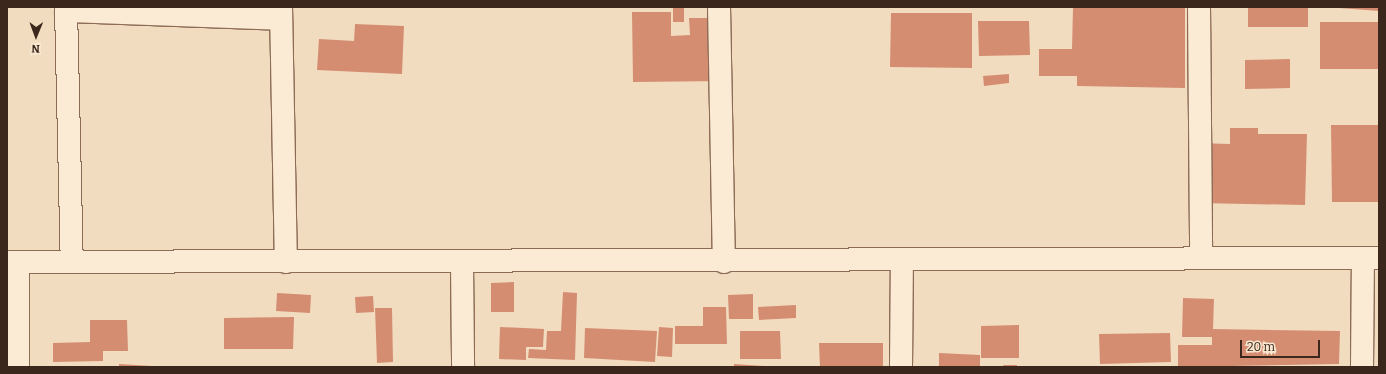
<!DOCTYPE html>
<style>
body{margin:0}
#map{position:relative;width:1386px;height:374px;overflow:hidden;background:#f2dcc0;font-family:Bitter,serif}
div>[style]{position:absolute}
[style*='--x']{left:calc(var(--x)*1px);top:calc(var(--y)*1px);width:calc(var(--w)*1px);rotate:calc(var(--a)*1deg)}
.building>*{inset:0;background:#d48d71}
.roads{filter:drop-shadow(1px 0 #8d6c56) drop-shadow(-1px 0 #8d6c56) drop-shadow(0 1px #8d6c56) drop-shadow(0 -1px #8d6c56)}
.minor>*{height:22px;margin:-11px;padding:0 11px;transform-origin:11px;border-radius:11px;background:#fcebd4}
.tertiary>*{height:22px;margin:-11px;padding:0 11px;transform-origin:11px;border-radius:11px;background:#fcebd4}
span{translate:-50% -50%;white-space:nowrap;text-align:center;line-height:1.15;-webkit-text-stroke:3px #f9e8d0;paint-order:stroke}
.frame{position:absolute;inset:0;border:8px solid #3b271c;pointer-events:none}
.north{position:absolute;left:16px;top:16px;width:40px;height:40px;-webkit-text-stroke:3px #f9e8d0;paint-order:stroke;rotate:181deg;font-size:11px;font-weight:700;line-height:16px;text-align:center;color:#3b271c}
.north::after{content:'';display:block;margin:auto;width:14px;height:18px;background:#3b271c;clip-path:polygon(50% 0,100% 100%,50% 72%,0 100%)}
.scale{position:absolute;left:1240px;top:340px;width:80px;height:18px;box-sizing:border-box;border:2px solid #3b271c;border-top:0;padding-left:5px;font-size:12px;line-height:14px;white-space:nowrap;color:#3b271c;-webkit-text-stroke:3px #f9e8d0;paint-order:stroke}
</style>
<div id="map">
<div class="building">
<i style="clip-path:polygon(673px 7px,684px 7px,684px 22px,673px 22px)"></i>
<i style="clip-path:polygon(1073px 7px,1185px 7px,1185px 88px,1077px 86px,1077px 76px,1039px 76px,1039px 49px,1072px 49px)"></i>
<i style="clip-path:polygon(1248px 7px,1308px 7px,1308px 27px,1248px 27px)"></i>
<i style="clip-path:polygon(1339px 7px,1379px 7px,1379px 11px,1339px 8px)"></i>
<i style="clip-path:polygon(632px 12px,671px 12px,671px 36px,690px 35px,689px 18px,725px 18px,725px 81px,633px 82px)"></i>
<i style="clip-path:polygon(891px 13px,972px 13px,972px 68px,890px 67px)"></i>
<i style="clip-path:polygon(978px 21px,1029px 21px,1030px 55px,979px 56px)"></i>
<i style="clip-path:polygon(1320px 22px,1379px 22px,1379px 69px,1320px 69px)"></i>
<i style="clip-path:polygon(355px 24px,404px 26px,402px 74px,317px 70px,319px 39px,354px 41px)"></i>
<i style="clip-path:polygon(1290px 59px,1290px 88px,1245px 89px,1245px 60px)"></i>
<i style="clip-path:polygon(1009px 74px,1009px 83px,984px 86px,983px 76px)"></i>
<i style="clip-path:polygon(1331px 125px,1379px 125px,1379px 202px,1332px 202px)"></i>
<i style="clip-path:polygon(1230px 128px,1258px 128px,1258px 134px,1307px 134px,1305px 205px,1197px 203px,1198px 143px,1230px 144px)"></i>
<i style="clip-path:polygon(514px 282px,514px 312px,491px 312px,491px 283px)"></i>
<i style="clip-path:polygon(563px 292px,577px 293px,575px 360px,528px 358px,529px 349px,546px 350px,547px 331px,561px 331px)"></i>
<i style="clip-path:polygon(277px 293px,311px 295px,310px 313px,276px 311px)"></i>
<i style="clip-path:polygon(753px 294px,753px 319px,729px 319px,728px 295px)"></i>
<i style="clip-path:polygon(373px 296px,374px 312px,356px 313px,355px 297px)"></i>
<i style="clip-path:polygon(1183px 298px,1214px 299px,1213px 329px,1340px 331px,1339px 364px,1178px 367px,1178px 345px,1212px 345px,1212px 337px,1182px 337px)"></i>
<i style="clip-path:polygon(796px 305px,796px 318px,759px 320px,758px 307px)"></i>
<i style="clip-path:polygon(703px 307px,726px 307px,727px 344px,675px 344px,675px 326px,703px 326px)"></i>
<i style="clip-path:polygon(375px 308px,392px 308px,393px 362px,377px 363px)"></i>
<i style="clip-path:polygon(294px 317px,293px 349px,224px 349px,224px 318px)"></i>
<i style="clip-path:polygon(90px 320px,127px 320px,128px 351px,103px 351px,103px 361px,53px 362px,53px 343px,90px 342px)"></i>
<i style="clip-path:polygon(1019px 325px,1019px 358px,981px 358px,981px 326px)"></i>
<i style="clip-path:polygon(500px 327px,544px 329px,543px 347px,526px 347px,526px 360px,499px 359px)"></i>
<i style="clip-path:polygon(659px 327px,673px 328px,672px 357px,657px 356px)"></i>
<i style="clip-path:polygon(585px 328px,657px 331px,655px 362px,584px 358px)"></i>
<i style="clip-path:polygon(740px 331px,780px 331px,781px 359px,740px 359px)"></i>
<i style="clip-path:polygon(1170px 333px,1171px 362px,1100px 364px,1099px 334px)"></i>
<i style="clip-path:polygon(819px 343px,883px 343px,883px 367px,820px 367px)"></i>
<i style="clip-path:polygon(939px 353px,980px 355px,980px 367px,939px 367px)"></i>
<i style="clip-path:polygon(119px 364px,152px 366px,152px 367px,119px 367px)"></i>
<i style="clip-path:polygon(734px 364px,765px 366px,765px 367px,734px 367px)"></i>
<i style="clip-path:polygon(1003px 365px,1017px 365px,1017px 367px,1004px 367px)"></i>
</div>
<div class="roads">
<div class="minor">
<i style="--x:66;--y:7;--w:255;--a:88.7"></i>
<i style="--x:281;--y:7;--w:255;--a:88.9"></i>
<i style="--x:719;--y:7;--w:255;--a:88.9"></i>
<i style="--x:1199;--y:7;--w:251;--a:89.5"></i>
<i style="--x:66;--y:11;--w:215;--a:2.1"></i>
<i style="--x:18;--y:262;--w:105;--a:90"></i>
<i style="--x:462;--y:263;--w:104;--a:89.4"></i>
<i style="--x:901;--y:367;--w:108;--a:-89.5"></i>
<i style="--x:1362;--y:367;--w:109;--a:-89.5"></i>
</div>
<div class="tertiary">
<i style="--x:7;--y:262;--w:1372;--a:-0.17"></i>
</div>
</div>
<div class="frame"></div>
<div class="north">N</div>
<div class="scale">20 m</div>
</div>
